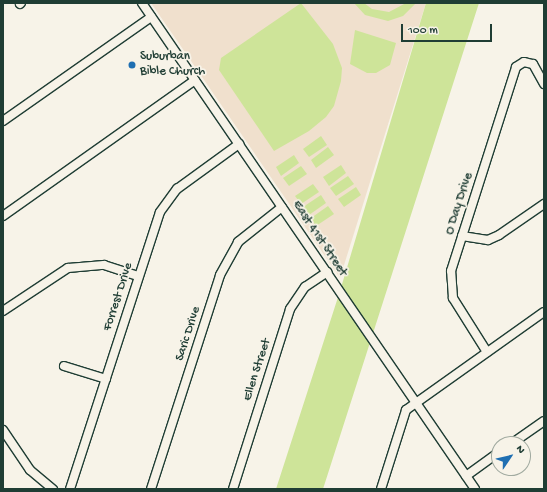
<!DOCTYPE html>
<style>
body{margin:0}
#map{position:relative;width:547px;height:492px;overflow:hidden;background:#f7f3e8;font-family:"Gochi Hand",sans-serif}
div>[style]{position:absolute}
[style*='--x']{left:calc(var(--x)*1px);top:calc(var(--y)*1px);width:calc(var(--w)*1px);rotate:calc(var(--a)*1deg)}
.built>*{inset:0;background:#f0e0cd}
.green>*{inset:0;background:#cee499}
.roads{filter:drop-shadow(1px 0 #1f3d34) drop-shadow(-1px 0 #1f3d34) drop-shadow(0 1px #1f3d34) drop-shadow(0 -1px #1f3d34)}
.minor>*{height:8px;margin:-4px;padding:0 4px;transform-origin:4px;border-radius:4px;background:#f7f3e8}
.dots>*{width:11px;height:11px;translate:-50% -50%;box-sizing:border-box;border:2px solid #f7f3e8;border-radius:50%}
span{translate:-50% -50%;white-space:nowrap;text-align:center;line-height:1.15;-webkit-text-stroke:3.5px #f7f3e8;paint-order:stroke}
.poi-label{font-size:13px;color:#1f3d34}
.left{translate:0 -50%;text-align:left}
.street-label{font-size:13px;color:#1f3d34}
.frame{position:absolute;inset:0;border:4px solid #1f3d34;pointer-events:none}
.north{position:absolute;left:491px;top:436px;width:40px;height:40px;box-sizing:border-box;background:#f7f3e8;border:1px solid #a1aaa0;border-radius:50%;rotate:55deg;font-size:11px;font-weight:700;line-height:16px;text-align:center;color:#1f3d34}
.north::after{content:'';display:block;margin:auto;width:14px;height:18px;background:#1f6fb2;clip-path:polygon(50% 0,100% 100%,50% 72%,0 100%)}
.scale{position:absolute;left:401px;top:24px;width:91px;height:18px;box-sizing:border-box;border:2px solid #1f3d34;border-top:0;padding-left:5px;font-size:12px;line-height:14px;white-space:nowrap;color:#1f3d34;-webkit-text-stroke:3px #f7f3e8;paint-order:stroke}
</style>
<div id="map">
<div class="built">
<i style="clip-path:polygon(151px 3px,426px 3px,340px 278px,189px 58px)"></i>
</div>
<div class="green">
<i style="clip-path:polygon(301px 3px,333px 44px,342px 68px,341px 81px,334px 106px,326px 117px,309px 131px,274px 151px,219px 70px,221px 58px)"></i>
<i style="clip-path:polygon(354px 3px,364px 3px,372px 9px,389px 12px,406px 3px,416px 3px,403px 16px,388px 21px,365px 15px)"></i>
<i style="clip-path:polygon(426px 3px,479px 3px,323px 489px,276px 489px,340px 291px)"></i>
<i style="clip-path:polygon(355px 30px,396px 43px,390px 65px,376px 73px,367px 73px,350px 64px)"></i>
<i style="clip-path:polygon(321px 136px,327px 145px,309px 157px,303px 149px)"></i>
<i style="clip-path:polygon(328px 147px,334px 155px,316px 168px,311px 160px)"></i>
<i style="clip-path:polygon(294px 155px,299px 163px,281px 176px,276px 167px)"></i>
<i style="clip-path:polygon(341px 165px,346px 173px,329px 186px,323px 177px)"></i>
<i style="clip-path:polygon(301px 166px,307px 174px,289px 186px,283px 178px)"></i>
<i style="clip-path:polygon(348px 176px,354px 184px,336px 196px,330px 188px)"></i>
<i style="clip-path:polygon(313px 184px,319px 192px,301px 204px,295px 196px)"></i>
<i style="clip-path:polygon(356px 187px,361px 195px,344px 207px,338px 199px)"></i>
<i style="clip-path:polygon(321px 195px,326px 203px,309px 215px,303px 207px)"></i>
<i style="clip-path:polygon(328px 206px,334px 214px,316px 226px,311px 218px)"></i>
</div>
<div class="roads">
<div class="minor">
<i style="--x:142;--y:3;--w:589;--a:55.58"></i>
<i style="--x:20;--y:4;--w:1;--a:-45"></i>
<i style="--x:3;--y:121;--w:181;--a:-35.1"></i>
<i style="--x:3;--y:216;--w:235;--a:-35.3"></i>
<i style="--x:462;--y:236;--w:26;--a:9"></i>
<i style="--x:488;--y:240;--w:12;--a:-24"></i>
<i style="--x:499;--y:235;--w:55;--a:-34.6"></i>
<i style="--x:3;--y:311;--w:78;--a:-33.5"></i>
<i style="--x:68;--y:268;--w:36;--a:-5"></i>
<i style="--x:104;--y:265;--w:36;--a:18"></i>
<i style="--x:487;--y:352;--w:64;--a:-122.2"></i>
<i style="--x:453;--y:298;--w:27;--a:-94"></i>
<i style="--x:451;--y:271;--w:214;--a:-72.3"></i>
<i style="--x:516;--y:67;--w:9;--a:-32"></i>
<i style="--x:524;--y:62;--w:9;--a:13"></i>
<i style="--x:533;--y:64;--w:23;--a:61"></i>
<i style="--x:64;--y:366;--w:44;--a:17.2"></i>
<i style="--x:3;--y:430;--w:48;--a:56"></i>
<i style="--x:30;--y:470;--w:30;--a:40"></i>
<i style="--x:511;--y:444;--w:40;--a:-34.9"></i>
<i style="--x:466;--y:476;--w:41;--a:-36"></i>
<i style="--x:70;--y:489;--w:291;--a:-72"></i>
<i style="--x:160;--y:212;--w:29;--a:-54"></i>
<i style="--x:177;--y:189;--w:77;--a:-36"></i>
<i style="--x:151;--y:489;--w:225;--a:-72.1"></i>
<i style="--x:220;--y:275;--w:38;--a:-61"></i>
<i style="--x:238;--y:242;--w:56;--a:-38.5"></i>
<i style="--x:233;--y:489;--w:189;--a:-72.4"></i>
<i style="--x:290;--y:309;--w:27;--a:-56"></i>
<i style="--x:305;--y:287;--w:27;--a:-34"></i>
<i style="--x:381;--y:489;--w:83;--a:-72.4"></i>
<i style="--x:406;--y:410;--w:169;--a:-35.4"></i>
</div>
</div>
<div class="dots">
<i style="left:132px;top:65px;background:#1f6fb2"></i>
</div>
<div class="poi-label">
<span class="left" style="left:140px;top:65px">Suburban<br>Bible Church</span>
</div>
<div class="street-label">
<span style="left:460px;top:204px;rotate:-72deg">O Day Drive</span>
<span style="left:319px;top:239px;rotate:56deg">East 41st Street</span>
<span style="left:119px;top:297px;rotate:-72deg">Forrest Drive</span>
<span style="left:189px;top:334px;rotate:-72deg">Saric Drive</span>
<span style="left:258px;top:370px;rotate:-72deg">Ellen Street</span>
</div>
<div class="frame"></div>
<div class="north">N</div>
<div class="scale">100 m</div>
</div>
